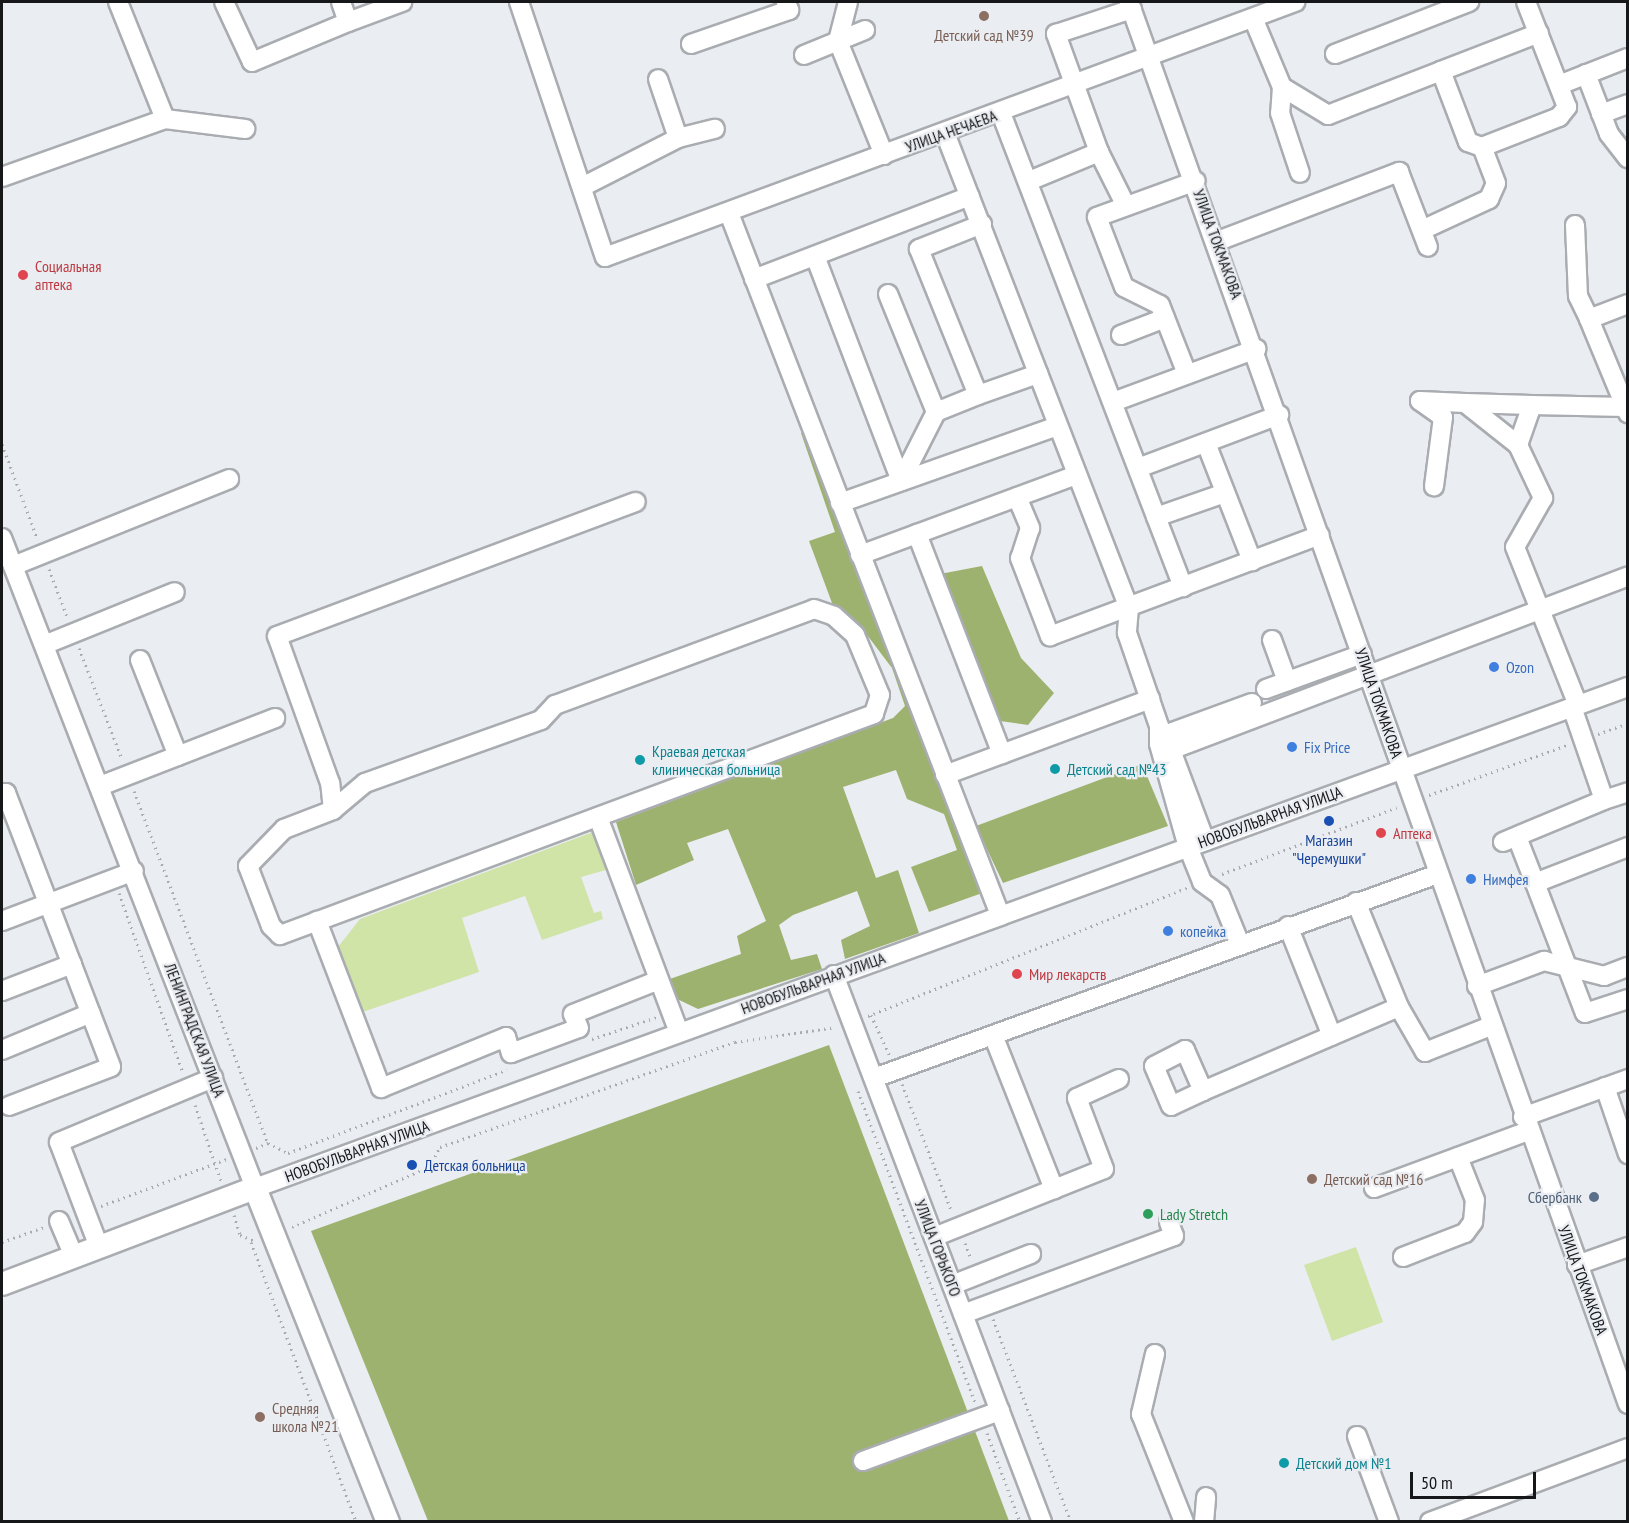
<!DOCTYPE html>
<meta charset="utf-8">
<style>
body{margin:0}
#map{position:relative;width:1629px;height:1523px;overflow:hidden;background:#eaedf1;font-family:"PT Sans Narrow",sans-serif}
div>[style]{position:absolute}
[style*='--x']{left:calc(var(--x)*1px);top:calc(var(--y)*1px);width:calc(var(--w)*1px);rotate:calc(var(--a)*1deg)}
.green>*{inset:0;background:#d1e4a8}
.forest>*{inset:0;background:#9eb270}
.path>*{height:3px;margin-top:-1.5px;transform-origin:0;background:repeating-linear-gradient(90deg,#a9abae 0 1.5px,transparent 0 6px)}
.roads{filter:drop-shadow(2px 0 #a9acb0) drop-shadow(-2px 0 #a9acb0) drop-shadow(0 2px #a9acb0) drop-shadow(0 -2px #a9acb0)}
.minor>*{height:18px;margin:-9px;padding:0 9px;transform-origin:9px;border-radius:9px;background:#fff}
.major>*{height:22px;margin:-11px;padding:0 11px;transform-origin:11px;border-radius:11px;background:#fff}
.dots>*{width:16px;height:16px;translate:-50% -50%;box-sizing:border-box;border:3px solid #eaedf1;border-radius:50%}
span{translate:-50% -50%;white-space:nowrap;text-align:center;line-height:1.15;-webkit-text-stroke:4.5px #eaedf1;paint-order:stroke}
.education-label{font-size:16px;color:#785e54}
.left{translate:0 -50%;text-align:left}
.street-label{font-size:16px;color:#161719}
.health-label{font-size:16px;color:#be3a42}
.shop-label{font-size:16px;color:#366cbe}
.culture-label{font-size:16px;color:#0d838f}
.transit-label{font-size:16px;color:#164399}
.service-label{font-size:16px;color:#4e5e75}
.right{translate:-100% -50%;text-align:right}
.leisure-label{font-size:16px;color:#27864d}
.frame{position:absolute;inset:0;border:3px solid #161719;pointer-events:none}
.scale{position:absolute;left:1410px;top:1472px;width:126px;height:27px;box-sizing:border-box;border:3px solid #161719;border-top:0;padding-left:8px;font-size:18px;line-height:21px;white-space:nowrap;color:#161719;-webkit-text-stroke:4px #eaedf1;paint-order:stroke}
</style>
<div id="map">
<div class="green">
<i style="clip-path:polygon(593px 832px,601px 836px,613px 868px,581px 877px,594px 913px,601px 911px,603px 919px,542px 940px,525px 896px,462px 918px,479px 972px,357px 1014px,334px 952px,360px 919px)"></i>
<i style="clip-path:polygon(1356px 1247px,1383px 1322px,1332px 1341px,1304px 1265px)"></i>
</div>
<div class="forest">
<i style="clip-path:polygon(808px 431px,985px 892px,929px 912px,911px 867px,957px 850px,944px 814px,907px 799px,896px 770px,843px 787px,876px 878px,898px 870px,919px 933px,845px 959px,841px 940px,870px 926px,857px 891px,793px 915px,779px 925px,791px 960px,817px 954px,822px 969px,698px 1009px,673px 997px,667px 980px,741px 954px,737px 936px,766px 921px,728px 829px,687px 843px,694px 860px,636px 885px,616px 822px,893px 718px,905px 706px,892px 668px,861px 627px,832px 603px,809px 541px,835px 532px,801px 433px)"></i>
<i style="clip-path:polygon(982px 566px,1021px 658px,1054px 693px,1028px 725px,1000px 721px,940px 574px)"></i>
<i style="clip-path:polygon(1142px 764px,1168px 826px,1003px 883px,976px 826px)"></i>
<i style="clip-path:polygon(829px 1045px,1009px 1521px,428px 1521px,311px 1231px)"></i>
</div>
<div class="path">
<i style="--x:2;--y:444;--w:100;--a:69.6"></i>
<i style="--x:49;--y:569;--w:53;--a:69.2"></i>
<i style="--x:79;--y:648;--w:119;--a:68.8"></i>
<i style="--x:1598;--y:734;--w:32;--a:-20"></i>
<i style="--x:134;--y:791;--w:377;--a:69.2"></i>
<i style="--x:1429;--y:795;--w:147;--a:-19.9"></i>
<i style="--x:1222;--y:874;--w:187;--a:-20.9"></i>
<i style="--x:119;--y:893;--w:191;--a:70.4"></i>
<i style="--x:871;--y:1015;--w:45;--a:65.1"></i>
<i style="--x:868;--y:1016;--w:344;--a:-21.9"></i>
<i style="--x:592;--y:1039;--w:69;--a:-18.7"></i>
<i style="--x:902;--y:1084;--w:137;--a:68.7"></i>
<i style="--x:858;--y:1091;--w:332;--a:69.4"></i>
<i style="--x:195;--y:1105;--w:80;--a:71.1"></i>
<i style="--x:256;--y:1148;--w:13;--a:-23"></i>
<i style="--x:268;--y:1143;--w:22;--a:27"></i>
<i style="--x:288;--y:1153;--w:234;--a:-20.8"></i>
<i style="--x:101;--y:1206;--w:134;--a:-20.5"></i>
<i style="--x:234;--y:1215;--w:21;--a:73"></i>
<i style="--x:240;--y:1235;--w:16;--a:22"></i>
<i style="--x:292;--y:1227;--w:150;--a:-23.7"></i>
<i style="--x:429;--y:1167;--w:23;--a:-61"></i>
<i style="--x:440;--y:1147;--w:313;--a:-19.6"></i>
<i style="--x:735;--y:1042;--w:102;--a:-8.4"></i>
<i style="--x:2;--y:1242;--w:45;--a:-19.7"></i>
<i style="--x:251;--y:1242;--w:299;--a:69.4"></i>
<i style="--x:965;--y:1243;--w:17;--a:69"></i>
<i style="--x:993;--y:1319;--w:217;--a:69"></i>
<i style="--x:987;--y:1433;--w:95;--a:69.7"></i>
</div>
<div class="roads">
<div class="minor">
<i style="--x:118;--y:2;--w:126;--a:68.1"></i>
<i style="--x:165;--y:119;--w:81;--a:7.1"></i>
<i style="--x:224;--y:2;--w:66;--a:65"></i>
<i style="--x:252;--y:62;--w:104;--a:-22.6"></i>
<i style="--x:341;--y:2;--w:21;--a:71"></i>
<i style="--x:348;--y:22;--w:58;--a:-20.3"></i>
<i style="--x:519;--y:2;--w:269;--a:71.4"></i>
<i style="--x:605;--y:257;--w:736;--a:-20.28"></i>
<i style="--x:848;--y:2;--w:40;--a:104.4"></i>
<i style="--x:838;--y:41;--w:123;--a:68"></i>
<i style="--x:1129;--y:2;--w:1488;--a:70.41"></i>
<i style="--x:1253;--y:18;--w:75;--a:67.2"></i>
<i style="--x:1282;--y:87;--w:54;--a:31.3"></i>
<i style="--x:1328;--y:115;--w:121;--a:-21.3"></i>
<i style="--x:1441;--y:71;--w:76;--a:69.2"></i>
<i style="--x:1468;--y:142;--w:15;--a:20"></i>
<i style="--x:1482;--y:147;--w:83;--a:-21.3"></i>
<i style="--x:1559;--y:117;--w:13;--a:-51"></i>
<i style="--x:1567;--y:107;--w:113;--a:-111.3"></i>
<i style="--x:691;--y:44;--w:104;--a:-19.1"></i>
<i style="--x:789;--y:10;--w:9;--a:-111"></i>
<i style="--x:1335;--y:54;--w:144;--a:-21.2"></i>
<i style="--x:804;--y:55;--w:66;--a:-22.3"></i>
<i style="--x:1441;--y:71;--w:105;--a:-21.2"></i>
<i style="--x:1586;--y:74;--w:64;--a:69"></i>
<i style="--x:1609;--y:134;--w:31;--a:52"></i>
<i style="--x:1559;--y:85;--w:74;--a:-21.4"></i>
<i style="--x:1282;--y:87;--w:26;--a:94"></i>
<i style="--x:1280;--y:113;--w:63;--a:71.6"></i>
<i style="--x:1001;--y:113;--w:508;--a:68.99"></i>
<i style="--x:1601;--y:114;--w:29;--a:-20"></i>
<i style="--x:945;--y:133;--w:509;--a:68.83"></i>
<i style="--x:1129;--y:608;--w:25;--a:95"></i>
<i style="--x:1127;--y:633;--w:98;--a:71"></i>
<i style="--x:1159;--y:726;--w:18;--a:90"></i>
<i style="--x:1159;--y:744;--w:107;--a:74.3"></i>
<i style="--x:1188;--y:847;--w:38;--a:68"></i>
<i style="--x:1202;--y:882;--w:22;--a:36"></i>
<i style="--x:1220;--y:895;--w:53;--a:67.8"></i>
<i style="--x:678;--y:138;--w:38;--a:-14"></i>
<i style="--x:2;--y:177;--w:173;--a:-19.6"></i>
<i style="--x:1029;--y:181;--w:76;--a:-22.5"></i>
<i style="--x:582;--y:187;--w:108;--a:-27"></i>
<i style="--x:678;--y:138;--w:62;--a:-108.7"></i>
<i style="--x:1126;--y:206;--w:60;--a:-116.6"></i>
<i style="--x:1099;--y:152;--w:126;--a:-110"></i>
<i style="--x:1056;--y:34;--w:80;--a:-18.2"></i>
<i style="--x:729;--y:213;--w:752;--a:68.89"></i>
<i style="--x:982;--y:224;--w:68;--a:158.4"></i>
<i style="--x:919;--y:249;--w:157;--a:68"></i>
<i style="--x:978;--y:395;--w:64;--a:-19.3"></i>
<i style="--x:1575;--y:225;--w:71;--a:87.6"></i>
<i style="--x:1578;--y:296;--w:25;--a:64"></i>
<i style="--x:1589;--y:319;--w:42;--a:-21"></i>
<i style="--x:1422;--y:230;--w:74;--a:-24.8"></i>
<i style="--x:1489;--y:199;--w:17;--a:-66"></i>
<i style="--x:1496;--y:183;--w:39;--a:-111"></i>
<i style="--x:1218;--y:241;--w:194;--a:-20.9"></i>
<i style="--x:1399;--y:172;--w:80;--a:68.9"></i>
<i style="--x:815;--y:256;--w:241;--a:69.1"></i>
<i style="--x:754;--y:279;--w:231;--a:-21"></i>
<i style="--x:888;--y:294;--w:127;--a:67.9"></i>
<i style="--x:1589;--y:319;--w:102;--a:67.5"></i>
<i style="--x:1121;--y:335;--w:47;--a:-21.1"></i>
<i style="--x:1187;--y:374;--w:74;--a:-111.4"></i>
<i style="--x:1160;--y:305;--w:40;--a:-153.4"></i>
<i style="--x:1124;--y:287;--w:75;--a:-111.1"></i>
<i style="--x:1097;--y:217;--w:105;--a:-20"></i>
<i style="--x:1420;--y:401;--w:45;--a:2.5"></i>
<i style="--x:1465;--y:403;--w:68;--a:38.4"></i>
<i style="--x:1518;--y:445;--w:42;--a:-70.7"></i>
<i style="--x:1532;--y:405;--w:67;--a:-178.3"></i>
<i style="--x:1420;--y:401;--w:28;--a:35"></i>
<i style="--x:1443;--y:417;--w:70;--a:97.4"></i>
<i style="--x:1113;--y:402;--w:153;--a:-20.3"></i>
<i style="--x:1532;--y:405;--w:93;--a:1.2"></i>
<i style="--x:1206;--y:443;--w:127;--a:68.7"></i>
<i style="--x:1518;--y:445;--w:59;--a:64.7"></i>
<i style="--x:1543;--y:498;--w:56;--a:119.7"></i>
<i style="--x:1515;--y:547;--w:170;--a:68.3"></i>
<i style="--x:1138;--y:468;--w:151;--a:-20.6"></i>
<i style="--x:901;--y:481;--w:77;--a:-63.1"></i>
<i style="--x:936;--y:412;--w:45;--a:-22"></i>
<i style="--x:1017;--y:497;--w:34;--a:67"></i>
<i style="--x:1030;--y:528;--w:32;--a:108"></i>
<i style="--x:1020;--y:558;--w:84;--a:69"></i>
<i style="--x:1050;--y:636;--w:288;--a:-20.5"></i>
<i style="--x:840;--y:503;--w:230;--a:-19.5"></i>
<i style="--x:1156;--y:517;--w:73;--a:-19.2"></i>
<i style="--x:917;--y:534;--w:236;--a:68.9"></i>
<i style="--x:2;--y:538;--w:698;--a:68.73"></i>
<i style="--x:255;--y:1188;--w:1462;--a:-20.05"></i>
<i style="--x:860;--y:555;--w:230;--a:-20.3"></i>
<i style="--x:13;--y:566;--w:233;--a:-21.9"></i>
<i style="--x:814;--y:609;--w:21;--a:19"></i>
<i style="--x:834;--y:616;--w:28;--a:42"></i>
<i style="--x:855;--y:635;--w:65;--a:67.4"></i>
<i style="--x:880;--y:695;--w:20;--a:108"></i>
<i style="--x:874;--y:714;--w:634;--a:159.59"></i>
<i style="--x:280;--y:935;--w:13;--a:-135"></i>
<i style="--x:271;--y:926;--w:64;--a:-111"></i>
<i style="--x:248;--y:866;--w:52;--a:-45.8"></i>
<i style="--x:284;--y:829;--w:53;--a:-21.2"></i>
<i style="--x:333;--y:810;--w:42;--a:-40.2"></i>
<i style="--x:365;--y:783;--w:187;--a:-19.7"></i>
<i style="--x:541;--y:720;--w:21;--a:-47"></i>
<i style="--x:555;--y:705;--w:276;--a:-20.3"></i>
<i style="--x:1272;--y:640;--w:44;--a:69.9"></i>
<i style="--x:44;--y:645;--w:141;--a:-22"></i>
<i style="--x:140;--y:660;--w:103;--a:68.4"></i>
<i style="--x:1266;--y:689;--w:102;--a:-20"></i>
<i style="--x:1572;--y:707;--w:98;--a:71"></i>
<i style="--x:1604;--y:800;--w:25;--a:-18"></i>
<i style="--x:1159;--y:737;--w:99;--a:-20.1"></i>
<i style="--x:945;--y:775;--w:219;--a:-20.3"></i>
<i style="--x:100;--y:786;--w:188;--a:-21.2"></i>
<i style="--x:2;--y:793;--w:4;--a:0"></i>
<i style="--x:6;--y:793;--w:293;--a:69"></i>
<i style="--x:111;--y:1067;--w:109;--a:159.1"></i>
<i style="--x:333;--y:810;--w:27;--a:-96"></i>
<i style="--x:330;--y:783;--w:156;--a:-109.8"></i>
<i style="--x:277;--y:636;--w:383;--a:-20.5"></i>
<i style="--x:598;--y:817;--w:230;--a:69.4"></i>
<i style="--x:1517;--y:837;--w:49;--a:68.6"></i>
<i style="--x:1535;--y:883;--w:100;--a:-21.2"></i>
<i style="--x:1205;--y:841;--w:97;--a:-110.5"></i>
<i style="--x:1171;--y:750;--w:489;--a:-20.8"></i>
<i style="--x:1503;--y:842;--w:109;--a:-22.6"></i>
<i style="--x:1535;--y:883;--w:139;--a:69"></i>
<i style="--x:1585;--y:1013;--w:45;--a:-18"></i>
<i style="--x:1356;--y:902;--w:113;--a:67.7"></i>
<i style="--x:2;--y:921;--w:141;--a:-20.7"></i>
<i style="--x:317;--y:921;--w:179;--a:69"></i>
<i style="--x:381;--y:1088;--w:135;--a:-22.2"></i>
<i style="--x:506;--y:1037;--w:17;--a:73"></i>
<i style="--x:511;--y:1053;--w:72;--a:-20.2"></i>
<i style="--x:579;--y:1028;--w:15;--a:-113"></i>
<i style="--x:573;--y:1014;--w:92;--a:-21.6"></i>
<i style="--x:1288;--y:926;--w:118;--a:68.2"></i>
<i style="--x:834;--y:975;--w:585;--a:69.18"></i>
<i style="--x:1477;--y:986;--w:72;--a:-20.5"></i>
<i style="--x:1544;--y:961;--w:62;--a:14"></i>
<i style="--x:1604;--y:976;--w:26;--a:-21"></i>
<i style="--x:2;--y:991;--w:75;--a:-21.1"></i>
<i style="--x:993;--y:1035;--w:166;--a:68.4"></i>
<i style="--x:2;--y:1050;--w:96;--a:-22.6"></i>
<i style="--x:874;--y:1078;--w:600;--a:-19.89"></i>
<i style="--x:1605;--y:1087;--w:71;--a:71.1"></i>
<i style="--x:1203;--y:1091;--w:35;--a:155"></i>
<i style="--x:1171;--y:1106;--w:43;--a:-113"></i>
<i style="--x:1154;--y:1066;--w:35;--a:-27"></i>
<i style="--x:1185;--y:1050;--w:45;--a:66.3"></i>
<i style="--x:1203;--y:1091;--w:213;--a:-23.2"></i>
<i style="--x:1399;--y:1007;--w:52;--a:60"></i>
<i style="--x:1425;--y:1052;--w:71;--a:-21.5"></i>
<i style="--x:1523;--y:1117;--w:112;--a:-19.9"></i>
<i style="--x:1374;--y:1188;--w:164;--a:-20.3"></i>
<i style="--x:59;--y:1221;--w:39;--a:67"></i>
<i style="--x:934;--y:1237;--w:183;--a:-21.8"></i>
<i style="--x:1104;--y:1169;--w:76;--a:-110.8"></i>
<i style="--x:1077;--y:1098;--w:46;--a:-24.3"></i>
<i style="--x:99;--y:1247;--w:112;--a:-110.9"></i>
<i style="--x:59;--y:1142;--w:167;--a:-22.6"></i>
<i style="--x:1403;--y:1257;--w:66;--a:-21.2"></i>
<i style="--x:1465;--y:1233;--w:14;--a:-54"></i>
<i style="--x:1473;--y:1222;--w:22;--a:-85"></i>
<i style="--x:1475;--y:1200;--w:46;--a:-111.6"></i>
<i style="--x:1577;--y:1265;--w:54;--a:-19.4"></i>
<i style="--x:952;--y:1285;--w:85;--a:-21.4"></i>
<i style="--x:963;--y:1314;--w:225;--a:-20.3"></i>
<i style="--x:1174;--y:1236;--w:15;--a:-110"></i>
<i style="--x:1155;--y:1354;--w:62;--a:103.1"></i>
<i style="--x:1141;--y:1414;--w:116;--a:68.3"></i>
<i style="--x:1357;--y:1436;--w:92;--a:69.6"></i>
<i style="--x:863;--y:1461;--w:146;--a:-20.1"></i>
<i style="--x:1204;--y:1522;--w:25;--a:-85"></i>
<i style="--x:1430;--y:1522;--w:211;--a:-20.5"></i>
</div>
<div class="major">
<i style="--x:2;--y:1284;--w:271;--a:-20.8"></i>
<i style="--x:255;--y:1188;--w:360;--a:68.3"></i>
</div>
</div>
<div class="dots">
<i style="left:984px;top:16px;background:#8d6e63"></i>
<i style="left:23px;top:275px;background:#e0444e"></i>
<i style="left:1494px;top:667px;background:#3f7fe0"></i>
<i style="left:1292px;top:747px;background:#3f7fe0"></i>
<i style="left:640px;top:760px;background:#0f9aa8"></i>
<i style="left:1055px;top:769px;background:#0f9aa8"></i>
<i style="left:1329px;top:821px;background:#1a4fb4"></i>
<i style="left:1381px;top:833px;background:#e0444e"></i>
<i style="left:1471px;top:879px;background:#3f7fe0"></i>
<i style="left:1168px;top:931px;background:#3f7fe0"></i>
<i style="left:1017px;top:974px;background:#e0444e"></i>
<i style="left:412px;top:1165px;background:#1a4fb4"></i>
<i style="left:1312px;top:1179px;background:#8d6e63"></i>
<i style="left:1594px;top:1197px;background:#5c6f8a"></i>
<i style="left:1148px;top:1214px;background:#2e9e5b"></i>
<i style="left:260px;top:1417px;background:#8d6e63"></i>
<i style="left:1284px;top:1463px;background:#0f9aa8"></i>
</div>
<div class="education-label">
<span style="left:984px;top:35px">Детский сад №39</span>
<span class="left" style="left:1324px;top:1179px">Детский сад №16</span>
<span class="left" style="left:272px;top:1417px">Средняя<br>школа №21</span>
</div>
<div class="street-label">
<span style="left:951px;top:131px;rotate:-20deg">УЛИЦА НЕЧАЕВА</span>
<span style="left:1218px;top:244px;rotate:70deg">УЛИЦА ТОКМАКОВА</span>
<span style="left:1379px;top:703px;rotate:71deg">УЛИЦА ТОКМАКОВА</span>
<span style="left:1270px;top:817px;rotate:-20deg">НОВОБУЛЬВАРНАЯ УЛИЦА</span>
<span style="left:813px;top:983px;rotate:-20deg">НОВОБУЛЬВАРНАЯ УЛИЦА</span>
<span style="left:195px;top:1030px;rotate:69deg">ЛЕНИНГРАДСКАЯ УЛИЦА</span>
<span style="left:357px;top:1151px;rotate:-20deg">НОВОБУЛЬВАРНАЯ УЛИЦА</span>
<span style="left:938px;top:1248px;rotate:69deg">УЛИЦА ГОРЬКОГО</span>
<span style="left:1583px;top:1280px;rotate:70deg">УЛИЦА ТОКМАКОВА</span>
</div>
<div class="health-label">
<span class="left" style="left:35px;top:275px">Социальная<br>аптека</span>
<span class="left" style="left:1393px;top:833px">Аптека</span>
<span class="left" style="left:1029px;top:974px">Мир лекарств</span>
</div>
<div class="shop-label">
<span class="left" style="left:1506px;top:667px">Ozon</span>
<span class="left" style="left:1304px;top:747px">Fix Price</span>
<span class="left" style="left:1483px;top:879px">Нимфея</span>
<span class="left" style="left:1180px;top:931px">копейка</span>
</div>
<div class="culture-label">
<span class="left" style="left:652px;top:760px">Краевая детская<br>клиническая больница</span>
<span class="left" style="left:1067px;top:769px">Детский сад №43</span>
<span class="left" style="left:1296px;top:1463px">Детский дом №1</span>
</div>
<div class="transit-label">
<span style="left:1329px;top:849px">Магазин<br>"Черемушки"</span>
<span class="left" style="left:424px;top:1165px">Детская больница</span>
</div>
<div class="service-label">
<span class="right" style="left:1582px;top:1197px">Сбербанк</span>
</div>
<div class="leisure-label">
<span class="left" style="left:1160px;top:1214px">Lady Stretch</span>
</div>
<div class="frame"></div>
<div class="scale">50 m</div>
</div>
